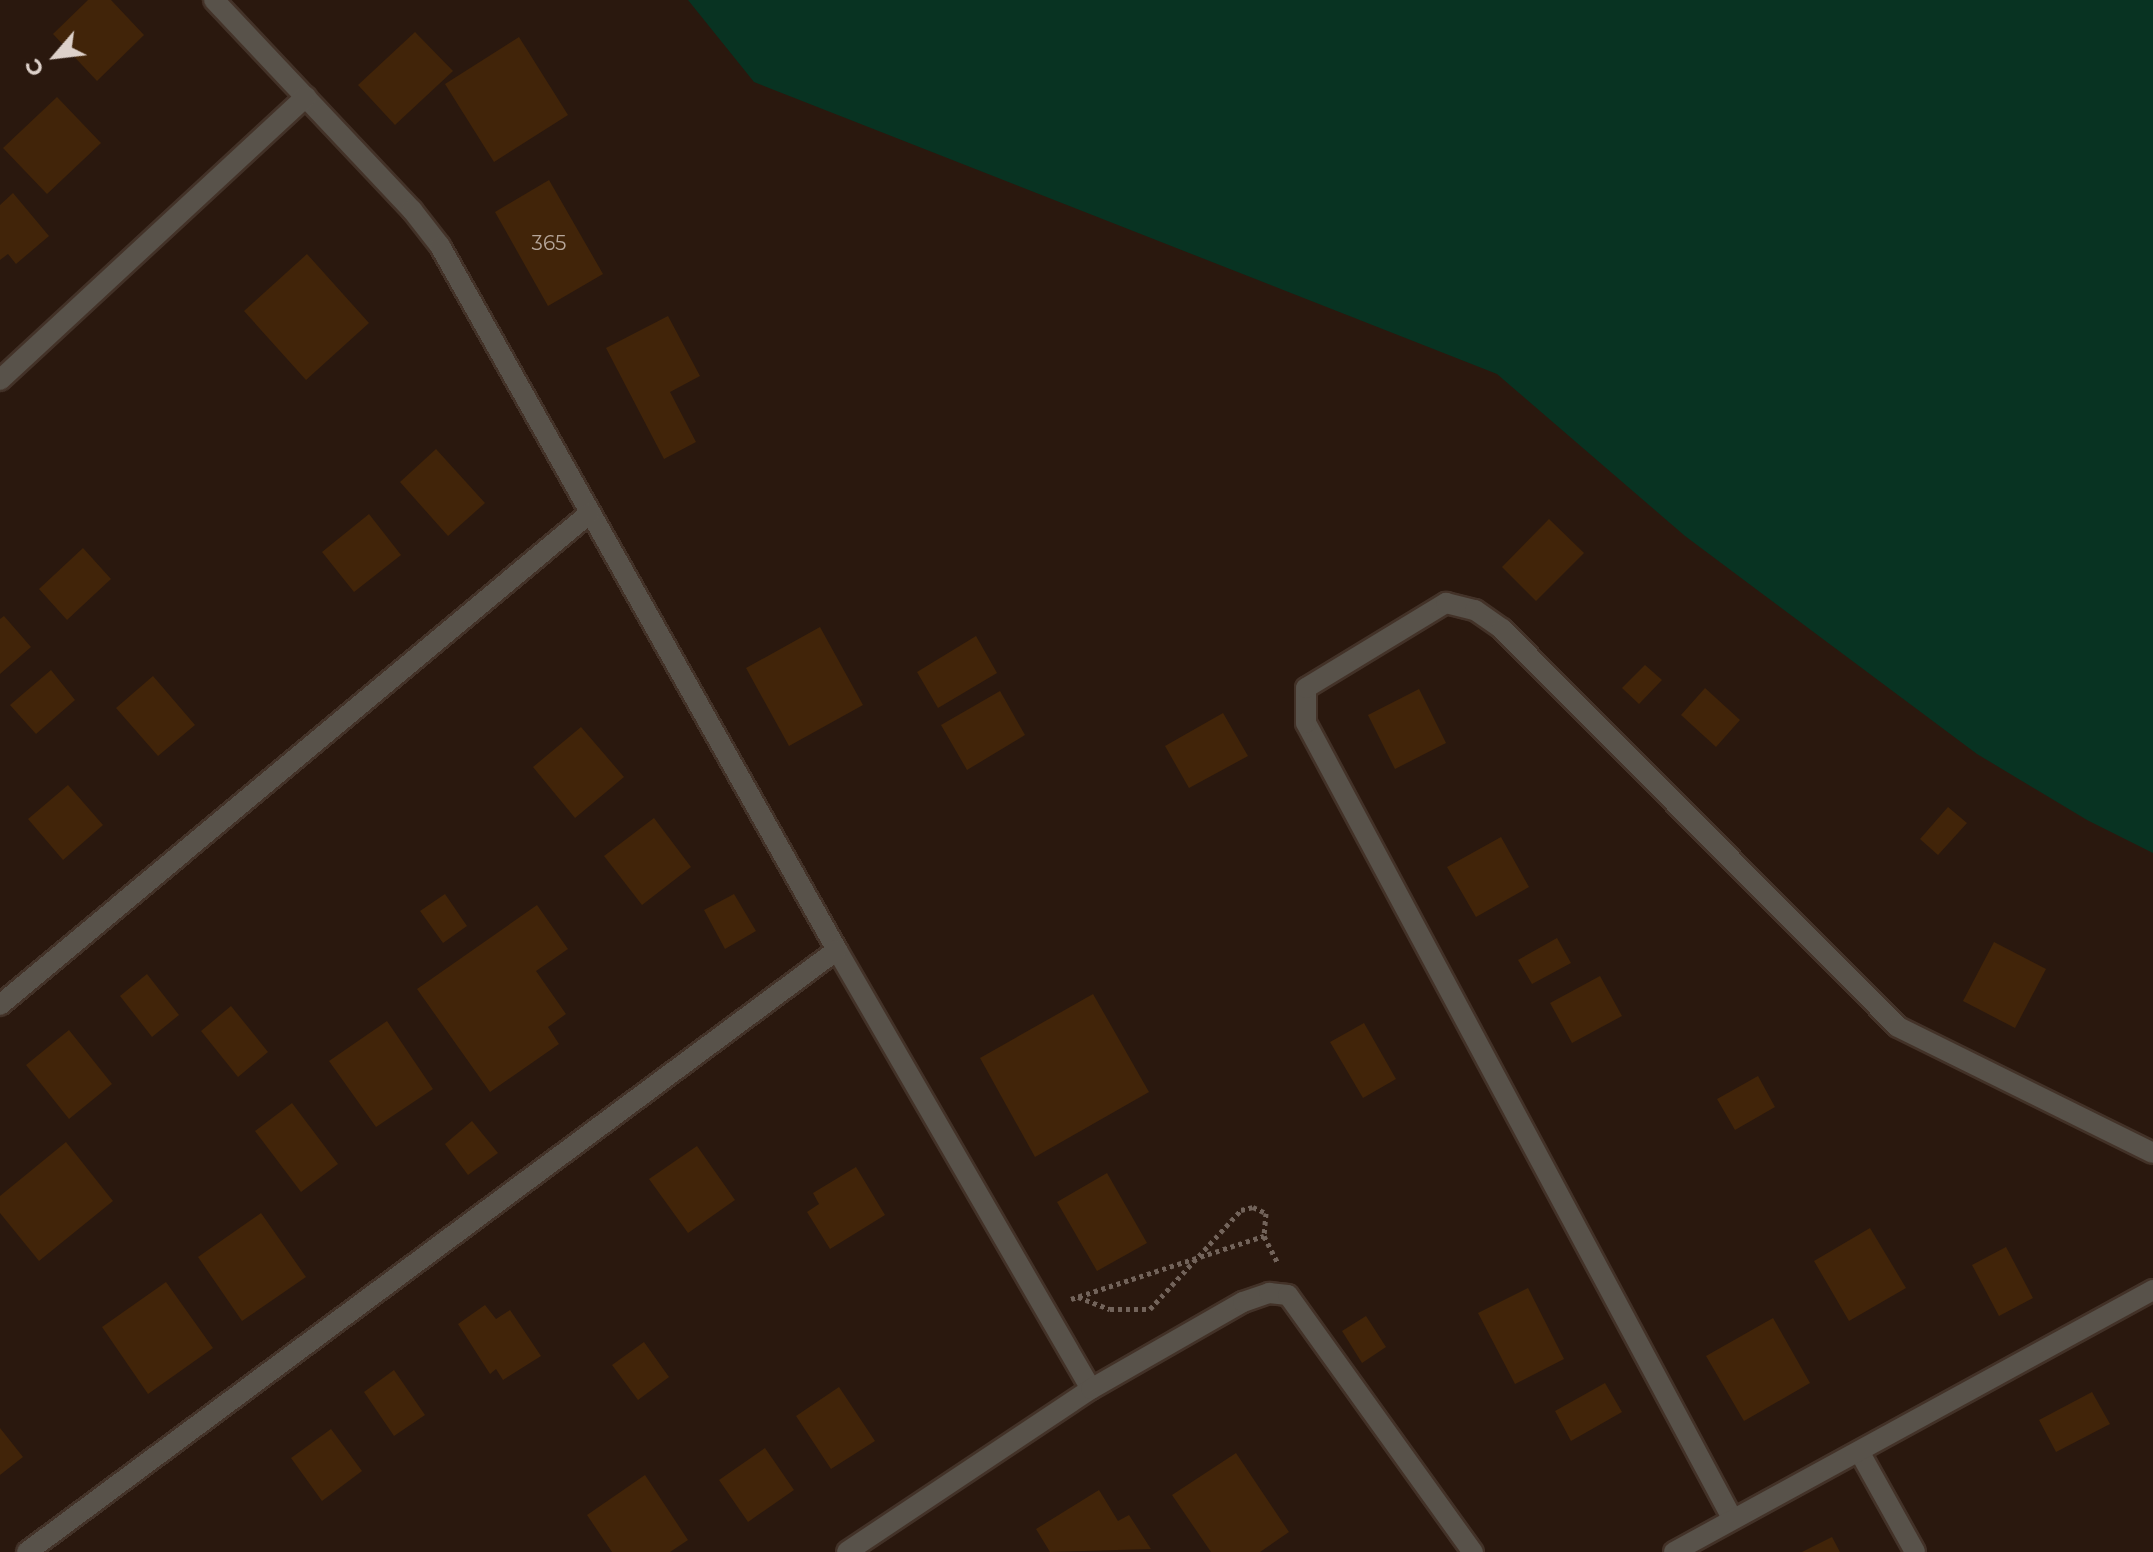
<!DOCTYPE html>
<meta charset="utf-8">
<style>
body{margin:0}
#map{position:relative;width:2153px;height:1552px;overflow:hidden;background:#2a180e;font-family:Montserrat,sans-serif}
div>[style]{position:absolute}
[style*='--x']{left:calc(var(--x)*1px);top:calc(var(--y)*1px);width:calc(var(--w)*1px);rotate:calc(var(--a)*1deg)}
.green>*{inset:0;background:#083322}
.building>*{inset:0;background:#412409}
.path>*{height:5px;margin-top:-2.5px;transform-origin:0;background:repeating-linear-gradient(90deg,#72635a 0 4px,transparent 0 8px)}
.roads{filter:drop-shadow(2px 0 #433228) drop-shadow(-2px 0 #433228) drop-shadow(0 2px #433228) drop-shadow(0 -2px #433228)}
.minor>*{height:20px;margin:-10px;padding:0 10px;transform-origin:10px;border-radius:10px;background:#58524a}
span{translate:-50% -50%;white-space:nowrap;text-align:center;line-height:1.15;-webkit-text-stroke:6px #2a180e;paint-order:stroke}
.number-label{font-size:20px;color:#b6a69a}
.number-label span{-webkit-text-stroke-width:0}
.north{position:absolute;left:16px;top:16px;width:80px;height:80px;-webkit-text-stroke:6px #2a180e;paint-order:stroke;rotate:242deg;font-size:22px;font-weight:700;line-height:32px;text-align:center;color:#ddd1ca}
.north::after{content:'';display:block;margin:auto;width:28px;height:36px;background:#ddd1ca;clip-path:polygon(50% 0,100% 100%,50% 72%,0 100%)}
</style>
<div id="map">
<div class="green">
<i style="clip-path:polygon(688px 0,2153px 0,2153px 853px,2087px 820px,1977px 754px,1685px 536px,1497px 374px,754px 82px)"></i>
</div>
<div class="building">
<i style="clip-path:polygon(88px 0,111px 0,144px 35px,97px 81px,53px 34px)"></i>
<i style="clip-path:polygon(415px 32px,453px 71px,395px 125px,358px 85px)"></i>
<i style="clip-path:polygon(519px 37px,568px 115px,494px 162px,445px 84px)"></i>
<i style="clip-path:polygon(57px 97px,101px 143px,47px 194px,3px 148px)"></i>
<i style="clip-path:polygon(549px 180px,603px 274px,548px 306px,495px 212px)"></i>
<i style="clip-path:polygon(13px 193px,49px 236px,16px 264px,8px 254px,0 260px,0 205px)"></i>
<i style="clip-path:polygon(307px 254px,369px 323px,306px 380px,244px 311px)"></i>
<i style="clip-path:polygon(668px 316px,700px 376px,670px 392px,696px 442px,664px 459px,606px 348px)"></i>
<i style="clip-path:polygon(436px 449px,485px 503px,448px 536px,400px 482px)"></i>
<i style="clip-path:polygon(369px 514px,401px 555px,354px 592px,322px 552px)"></i>
<i style="clip-path:polygon(1549px 519px,1584px 553px,1536px 601px,1502px 567px)"></i>
<i style="clip-path:polygon(83px 548px,111px 579px,67px 620px,39px 589px)"></i>
<i style="clip-path:polygon(4px 616px,31px 647px,0 674px,0 619px)"></i>
<i style="clip-path:polygon(820px 627px,863px 705px,789px 746px,746px 668px)"></i>
<i style="clip-path:polygon(976px 636px,997px 673px,938px 708px,917px 672px)"></i>
<i style="clip-path:polygon(1645px 665px,1662px 680px,1639px 704px,1622px 688px)"></i>
<i style="clip-path:polygon(51px 670px,75px 700px,36px 734px,10px 705px)"></i>
<i style="clip-path:polygon(153px 676px,195px 725px,158px 756px,116px 708px)"></i>
<i style="clip-path:polygon(1705px 688px,1740px 720px,1716px 747px,1681px 715px)"></i>
<i style="clip-path:polygon(1419px 689px,1446px 743px,1395px 769px,1368px 715px)"></i>
<i style="clip-path:polygon(1000px 691px,1025px 735px,967px 770px,941px 725px)"></i>
<i style="clip-path:polygon(1223px 713px,1248px 756px,1189px 788px,1165px 746px)"></i>
<i style="clip-path:polygon(581px 727px,624px 777px,575px 818px,533px 767px)"></i>
<i style="clip-path:polygon(68px 785px,103px 825px,63px 860px,28px 819px)"></i>
<i style="clip-path:polygon(1948px 807px,1967px 823px,1938px 855px,1920px 839px)"></i>
<i style="clip-path:polygon(654px 818px,691px 867px,642px 905px,604px 856px)"></i>
<i style="clip-path:polygon(1501px 837px,1529px 887px,1476px 917px,1447px 867px)"></i>
<i style="clip-path:polygon(445px 894px,467px 926px,443px 943px,420px 911px)"></i>
<i style="clip-path:polygon(734px 894px,756px 931px,725px 949px,704px 910px)"></i>
<i style="clip-path:polygon(537px 905px,568px 949px,536px 971px,566px 1014px,548px 1027px,559px 1044px,490px 1092px,417px 989px)"></i>
<i style="clip-path:polygon(1557px 938px,1571px 963px,1532px 984px,1518px 960px)"></i>
<i style="clip-path:polygon(1994px 942px,2046px 969px,2015px 1028px,1963px 1001px)"></i>
<i style="clip-path:polygon(147px 974px,179px 1015px,152px 1037px,120px 996px)"></i>
<i style="clip-path:polygon(1600px 976px,1622px 1016px,1572px 1043px,1550px 1003px)"></i>
<i style="clip-path:polygon(1093px 994px,1149px 1092px,1035px 1157px,980px 1058px)"></i>
<i style="clip-path:polygon(231px 1006px,268px 1052px,238px 1077px,201px 1031px)"></i>
<i style="clip-path:polygon(387px 1021px,433px 1089px,376px 1127px,329px 1061px)"></i>
<i style="clip-path:polygon(1364px 1023px,1396px 1079px,1363px 1098px,1330px 1042px)"></i>
<i style="clip-path:polygon(69px 1030px,112px 1084px,69px 1119px,26px 1065px)"></i>
<i style="clip-path:polygon(1758px 1076px,1775px 1107px,1735px 1130px,1717px 1099px)"></i>
<i style="clip-path:polygon(292px 1103px,338px 1164px,301px 1192px,255px 1131px)"></i>
<i style="clip-path:polygon(472px 1121px,498px 1153px,468px 1175px,445px 1144px)"></i>
<i style="clip-path:polygon(66px 1142px,113px 1201px,39px 1261px,0 1213px,0 1196px)"></i>
<i style="clip-path:polygon(697px 1146px,735px 1200px,688px 1233px,649px 1179px)"></i>
<i style="clip-path:polygon(856px 1167px,885px 1215px,830px 1249px,807px 1212px,819px 1204px,813px 1193px)"></i>
<i style="clip-path:polygon(1107px 1173px,1147px 1243px,1097px 1271px,1057px 1202px)"></i>
<i style="clip-path:polygon(261px 1213px,306px 1277px,242px 1321px,198px 1257px)"></i>
<i style="clip-path:polygon(1870px 1228px,1906px 1288px,1849px 1321px,1814px 1261px)"></i>
<i style="clip-path:polygon(2006px 1247px,2033px 1298px,1999px 1316px,1972px 1265px)"></i>
<i style="clip-path:polygon(166px 1282px,213px 1348px,148px 1394px,102px 1327px)"></i>
<i style="clip-path:polygon(1528px 1288px,1564px 1359px,1515px 1384px,1478px 1313px)"></i>
<i style="clip-path:polygon(485px 1305px,496px 1319px,510px 1310px,541px 1356px,503px 1380px,496px 1369px,490px 1374px,458px 1324px)"></i>
<i style="clip-path:polygon(1366px 1316px,1386px 1347px,1362px 1363px,1342px 1331px)"></i>
<i style="clip-path:polygon(1773px 1318px,1810px 1383px,1744px 1421px,1706px 1356px)"></i>
<i style="clip-path:polygon(644px 1342px,669px 1377px,638px 1400px,612px 1365px)"></i>
<i style="clip-path:polygon(394px 1370px,425px 1415px,394px 1436px,364px 1392px)"></i>
<i style="clip-path:polygon(1605px 1383px,1622px 1412px,1571px 1441px,1555px 1411px)"></i>
<i style="clip-path:polygon(839px 1387px,875px 1441px,831px 1469px,796px 1416px)"></i>
<i style="clip-path:polygon(2092px 1392px,2110px 1424px,2056px 1452px,2039px 1420px)"></i>
<i style="clip-path:polygon(0 1428px,23px 1457px,0 1475px)"></i>
<i style="clip-path:polygon(331px 1429px,362px 1471px,322px 1501px,291px 1458px)"></i>
<i style="clip-path:polygon(765px 1448px,794px 1490px,748px 1522px,719px 1480px)"></i>
<i style="clip-path:polygon(1236px 1453px,1289px 1532px,1260px 1552px,1211px 1552px,1172px 1495px)"></i>
<i style="clip-path:polygon(645px 1475px,688px 1540px,670px 1552px,612px 1552px,587px 1515px)"></i>
<i style="clip-path:polygon(1099px 1490px,1118px 1521px,1129px 1515px,1151px 1549px,1050px 1552px,1036px 1529px)"></i>
<i style="clip-path:polygon(1832px 1537px,1840px 1552px,1802px 1552px)"></i>
</div>
<div class="path">
<i style="--x:1078;--y:1297;--w:34;--a:21"></i>
<i style="--x:1110;--y:1309;--w:40;--a:0"></i>
<i style="--x:1150;--y:1309;--w:134;--a:-47.4"></i>
<i style="--x:1241;--y:1210;--w:12;--a:-14"></i>
<i style="--x:1253;--y:1207;--w:14;--a:25"></i>
<i style="--x:1266;--y:1213;--w:23;--a:95"></i>
<i style="--x:1071;--y:1299;--w:203;--a:-18.1"></i>
<i style="--x:1264;--y:1236;--w:30;--a:63"></i>
</div>
<div class="roads">
<div class="minor">
<i style="--x:214;--y:0;--w:289;--a:46.7"></i>
<i style="--x:412;--y:210;--w:46;--a:52.1"></i>
<i style="--x:440;--y:246;--w:808;--a:60.58"></i>
<i style="--x:837;--y:950;--w:507;--a:59.95"></i>
<i style="--x:1091;--y:1389;--w:293;--a:146.3"></i>
<i style="--x:0;--y:380;--w:417;--a:-42.8"></i>
<i style="--x:0;--y:1005;--w:767;--a:-39.82"></i>
<i style="--x:1091;--y:1389;--w:175;--a:-29.8"></i>
<i style="--x:1243;--y:1302;--w:28;--a:-19"></i>
<i style="--x:1269;--y:1293;--w:19;--a:6"></i>
<i style="--x:1288;--y:1295;--w:317;--a:54.3"></i>
<i style="--x:1860;--y:1453;--w:113;--a:60.9"></i>
<i style="--x:1732;--y:1518;--w:902;--a:-118.18"></i>
<i style="--x:1306;--y:723;--w:35;--a:-90"></i>
<i style="--x:1306;--y:688;--w:164;--a:-31.3"></i>
<i style="--x:1446;--y:603;--w:30;--a:14"></i>
<i style="--x:1475;--y:610;--w:33;--a:35"></i>
<i style="--x:1502;--y:629;--w:561;--a:45.14"></i>
<i style="--x:1898;--y:1027;--w:284;--a:26.3"></i>
<i style="--x:27;--y:1552;--w:1009;--a:-36.62"></i>
<i style="--x:1674;--y:1552;--w:546;--a:-28.68"></i>
</div>
</div>
<div class="number-label">
<span style="left:549px;top:243px">365</span>
</div>
<div class="north">С</div>
</div>
